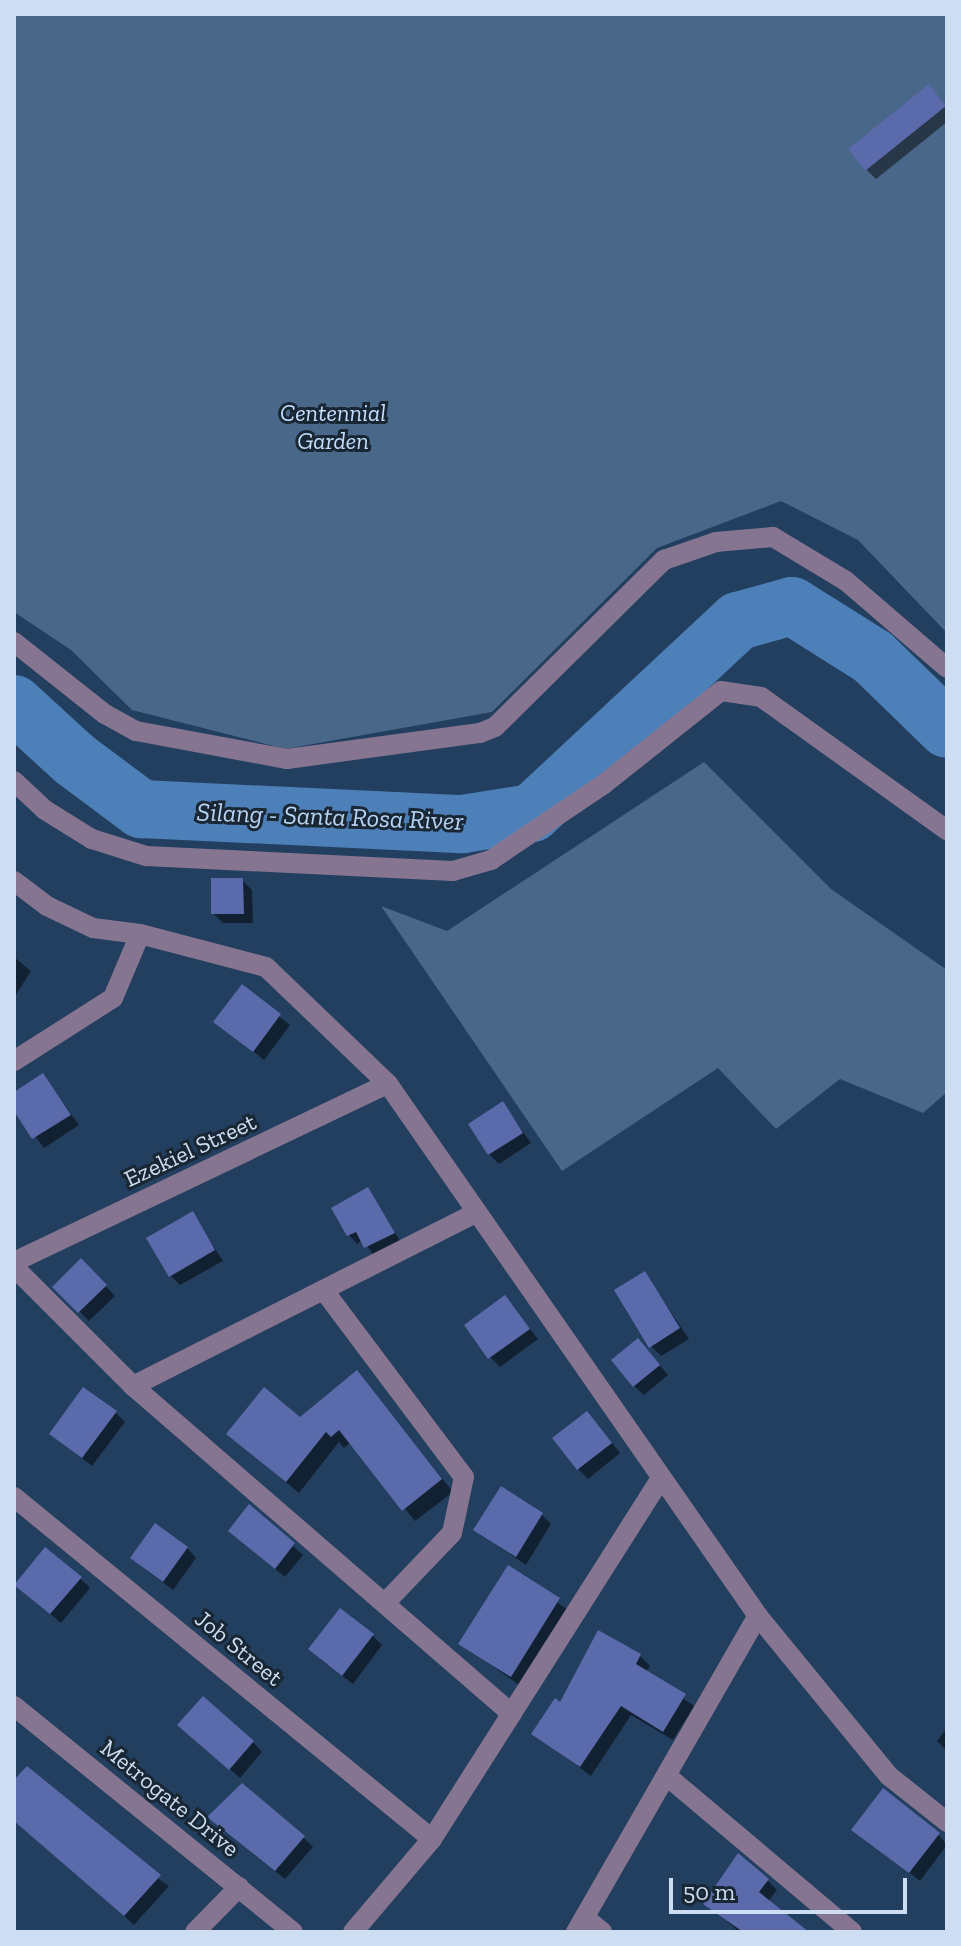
<!DOCTYPE html>
<style>
body{margin:0}
#map{position:relative;width:961px;height:1946px;overflow:hidden;background:#233f5f;font-family:"Zilla Slab",serif}
div>[style]{position:absolute}
[style*='--x']{left:calc(var(--x)*1px);top:calc(var(--y)*1px);width:calc(var(--w)*1px);rotate:calc(var(--a)*1deg)}
.green>*{inset:0;background:#496788}
.shadow>*{inset:0;background:#0007}
.river>*{height:58px;margin:-29px;padding:0 29px;transform-origin:29px;border-radius:29px;background:#4d80b9}
.building>*{inset:0;background:#5a6aab}
.minor>*{height:20px;margin:-10px;padding:0 10px;transform-origin:10px;border-radius:10px;background:#867591}
span{translate:-50% -50%;white-space:nowrap;text-align:center;line-height:1.15;-webkit-text-stroke:6px #192634;paint-order:stroke}
.park-label{font-size:24px;color:#c3defe;font-style:italic}
.street-label{font-size:24px;color:#cddef2}
.water-label{font-size:26px;color:#b7d3f3;font-style:italic}
.frame{position:absolute;inset:0;border:16px solid #cddef2;pointer-events:none}
.scale{position:absolute;left:669px;top:1878px;width:238px;height:36px;box-sizing:border-box;border:4px solid #cddef2;border-top:0;padding-left:10px;font-size:24px;line-height:28px;white-space:nowrap;color:#cddef2;-webkit-text-stroke:6px #192634;paint-order:stroke}
</style>
<div id="map">
<div class="green">
<i style="clip-path:polygon(14px 14px,947px 14px,947px 633px,858px 540px,781px 501px,657px 548px,492px 712px,285px 749px,132px 710px,71px 650px,14px 612px)"></i>
<i style="clip-path:polygon(704px 762px,831px 889px,947px 970px,947px 1092px,923px 1113px,840px 1079px,776px 1129px,718px 1068px,562px 1171px,381px 906px,447px 931px)"></i>
</div>
<div class="shadow">
<i style="clip-path:polygon(938px 96px,947px 107px,947px 122px,876px 179px,866px 169px)"></i>
<i style="clip-path:polygon(242px 880px,252px 890px,253px 923px,223px 923px,213px 913px)"></i>
<i style="clip-path:polygon(14px 957px,31px 971px,14px 998px)"></i>
<i style="clip-path:polygon(242px 987px,290px 1025px,264px 1060px,216px 1022px)"></i>
<i style="clip-path:polygon(43px 1075px,79px 1125px,44px 1148px,14px 1107px,14px 1095px)"></i>
<i style="clip-path:polygon(503px 1104px,531px 1143px,499px 1164px,489px 1154px)"></i>
<i style="clip-path:polygon(367px 1189px,401px 1242px,374px 1256px,363px 1240px,357px 1244px,349px 1235px,334px 1209px)"></i>
<i style="clip-path:polygon(192px 1214px,223px 1261px,180px 1285px,171px 1276px)"></i>
<i style="clip-path:polygon(81px 1261px,115px 1296px,89px 1321px,55px 1287px)"></i>
<i style="clip-path:polygon(645px 1274px,689px 1339px,661px 1356px,651px 1346px)"></i>
<i style="clip-path:polygon(505px 1298px,538px 1339px,500px 1367px,490px 1357px)"></i>
<i style="clip-path:polygon(647px 1350px,668px 1375px,644px 1395px,634px 1386px)"></i>
<i style="clip-path:polygon(357px 1373px,453px 1492px,415px 1521px,351px 1442px,344px 1448px,339px 1442px,299px 1493px,241px 1445px,300px 1420px)"></i>
<i style="clip-path:polygon(115px 1412px,125px 1422px,92px 1466px,52px 1434px)"></i>
<i style="clip-path:polygon(596px 1423px,620px 1453px,588px 1479px,578px 1469px)"></i>
<i style="clip-path:polygon(250px 1507px,303px 1555px,285px 1577px,241px 1541px)"></i>
<i style="clip-path:polygon(542px 1515px,551px 1524px,526px 1565px,476px 1530px)"></i>
<i style="clip-path:polygon(187px 1548px,196px 1558px,173px 1590px,142px 1567px)"></i>
<i style="clip-path:polygon(508px 1568px,574px 1614px,526px 1690px,461px 1643px)"></i>
<i style="clip-path:polygon(80px 1578px,90px 1588px,61px 1623px,27px 1594px)"></i>
<i style="clip-path:polygon(599px 1633px,640px 1656px,650px 1666px,646px 1672px,694px 1706px,673px 1740px,631px 1715px,591px 1776px,533px 1733px,560px 1705px)"></i>
<i style="clip-path:polygon(372px 1635px,382px 1645px,353px 1684px,320px 1659px)"></i>
<i style="clip-path:polygon(947px 1728px,947px 1751px,937px 1741px)"></i>
<i style="clip-path:polygon(190px 1734px,253px 1742px,262px 1752px,240px 1778px)"></i>
<i style="clip-path:polygon(14px 1782px,169px 1886px,134px 1925px,14px 1817px)"></i>
<i style="clip-path:polygon(219px 1827px,304px 1838px,313px 1847px,285px 1879px)"></i>
<i style="clip-path:polygon(854px 1830px,938px 1834px,947px 1845px,920px 1881px)"></i>
<i style="clip-path:polygon(767px 1880px,777px 1890px,768px 1902px,805px 1932px,739px 1932px,706px 1903px)"></i>
</div>
<div class="river">
<i style="--x:14;--y:704;--w:81;--a:42.5"></i>
<i style="--x:74;--y:759;--w:84;--a:36.7"></i>
<i style="--x:141;--y:809;--w:322;--a:2.7"></i>
<i style="--x:463;--y:824;--w:70;--a:-9.1"></i>
<i style="--x:532;--y:813;--w:282;--a:-43"></i>
<i style="--x:738;--y:621;--w:56;--a:-15.5"></i>
<i style="--x:792;--y:606;--w:96;--a:32.2"></i>
<i style="--x:873;--y:657;--w:103;--a:44.2"></i>
</div>
<div class="building">
<i style="clip-path:polygon(929px 84px,946px 106px,865px 171px,848px 149px)"></i>
<i style="clip-path:polygon(211px 878px,243px 878px,244px 914px,211px 914px)"></i>
<i style="clip-path:polygon(242px 984px,281px 1014px,253px 1052px,213px 1022px)"></i>
<i style="clip-path:polygon(43px 1073px,71px 1115px,32px 1139px,14px 1111px,14px 1092px)"></i>
<i style="clip-path:polygon(503px 1101px,523px 1133px,488px 1155px,468px 1124px)"></i>
<i style="clip-path:polygon(368px 1187px,395px 1233px,364px 1248px,356px 1232px,347px 1236px,331px 1208px)"></i>
<i style="clip-path:polygon(193px 1211px,215px 1250px,169px 1277px,146px 1238px)"></i>
<i style="clip-path:polygon(81px 1258px,107px 1285px,78px 1313px,52px 1287px)"></i>
<i style="clip-path:polygon(645px 1271px,680px 1328px,649px 1348px,614px 1290px)"></i>
<i style="clip-path:polygon(505px 1295px,530px 1329px,488px 1359px,464px 1325px)"></i>
<i style="clip-path:polygon(638px 1338px,660px 1365px,633px 1387px,611px 1360px)"></i>
<i style="clip-path:polygon(357px 1370px,442px 1479px,402px 1511px,339px 1430px,331px 1437px,326px 1432px,286px 1482px,226px 1434px,264px 1387px,300px 1417px)"></i>
<i style="clip-path:polygon(83px 1387px,117px 1411px,82px 1458px,49px 1434px)"></i>
<i style="clip-path:polygon(587px 1411px,612px 1443px,577px 1470px,552px 1438px)"></i>
<i style="clip-path:polygon(501px 1486px,543px 1513px,516px 1557px,473px 1530px)"></i>
<i style="clip-path:polygon(249px 1504px,295px 1543px,275px 1569px,228px 1531px)"></i>
<i style="clip-path:polygon(155px 1523px,188px 1547px,163px 1582px,130px 1558px)"></i>
<i style="clip-path:polygon(45px 1547px,82px 1577px,50px 1614px,14px 1585px)"></i>
<i style="clip-path:polygon(508px 1565px,560px 1598px,511px 1677px,458px 1644px)"></i>
<i style="clip-path:polygon(340px 1608px,374px 1634px,342px 1676px,308px 1649px)"></i>
<i style="clip-path:polygon(598px 1630px,641px 1654px,636px 1664px,686px 1694px,663px 1732px,621px 1706px,580px 1767px,531px 1734px,555px 1698px,560px 1702px)"></i>
<i style="clip-path:polygon(203px 1696px,254px 1741px,229px 1770px,177px 1725px)"></i>
<i style="clip-path:polygon(27px 1766px,161px 1875px,124px 1916px,14px 1821px,14px 1780px)"></i>
<i style="clip-path:polygon(242px 1783px,305px 1836px,275px 1871px,207px 1817px)"></i>
<i style="clip-path:polygon(883px 1788px,940px 1833px,909px 1873px,851px 1830px)"></i>
<i style="clip-path:polygon(738px 1853px,769px 1879px,759px 1892px,809px 1932px,743px 1932px,703px 1904px)"></i>
</div>
<div class="minor">
<i style="--x:14;--y:642;--w:116;--a:38.4"></i>
<i style="--x:105;--y:714;--w:35;--a:29"></i>
<i style="--x:136;--y:731;--w:154;--a:10.5"></i>
<i style="--x:287;--y:759;--w:195;--a:-7.7"></i>
<i style="--x:480;--y:733;--w:16;--a:-22"></i>
<i style="--x:495;--y:727;--w:238;--a:-44.7"></i>
<i style="--x:664;--y:560;--w:55;--a:-19.1"></i>
<i style="--x:716;--y:542;--w:57;--a:-5"></i>
<i style="--x:773;--y:537;--w:85;--a:31.1"></i>
<i style="--x:846;--y:581;--w:133;--a:40.7"></i>
<i style="--x:14;--y:781;--w:42;--a:43.1"></i>
<i style="--x:45;--y:810;--w:55;--a:31.7"></i>
<i style="--x:92;--y:839;--w:57;--a:17.5"></i>
<i style="--x:146;--y:856;--w:307;--a:2.8"></i>
<i style="--x:453;--y:871;--w:40;--a:-16"></i>
<i style="--x:491;--y:860;--w:136;--a:-33.9"></i>
<i style="--x:604;--y:784;--w:149;--a:-38.5"></i>
<i style="--x:721;--y:691;--w:40;--a:8.5"></i>
<i style="--x:761;--y:697;--w:229;--a:35.6"></i>
<i style="--x:14;--y:881;--w:41;--a:37.1"></i>
<i style="--x:47;--y:906;--w:51;--a:25.6"></i>
<i style="--x:93;--y:928;--w:47;--a:7.3"></i>
<i style="--x:14;--y:1061;--w:117;--a:-32.5"></i>
<i style="--x:113;--y:998;--w:69;--a:-67.1"></i>
<i style="--x:140;--y:934;--w:130;--a:14.7"></i>
<i style="--x:266;--y:967;--w:169;--a:43.8"></i>
<i style="--x:388;--y:1084;--w:648;--a:55.18"></i>
<i style="--x:758;--y:1616;--w:207;--a:50.7"></i>
<i style="--x:889;--y:1776;--w:74;--a:38.4"></i>
<i style="--x:14;--y:1262;--w:414;--a:-25.5"></i>
<i style="--x:14;--y:1267;--w:168;--a:45"></i>
<i style="--x:133;--y:1386;--w:501;--a:40.87"></i>
<i style="--x:325;--y:1292;--w:231;--a:53.1"></i>
<i style="--x:464;--y:1477;--w:57;--a:102.1"></i>
<i style="--x:452;--y:1533;--w:94;--a:133.7"></i>
<i style="--x:133;--y:1386;--w:383;--a:-26.8"></i>
<i style="--x:14;--y:1497;--w:540;--a:39.29"></i>
<i style="--x:14;--y:1706;--w:359;--a:39"></i>
<i style="--x:667;--y:1776;--w:242;--a:40.1"></i>
<i style="--x:585;--y:1918;--w:22;--a:39"></i>
<i style="--x:195;--y:1932;--w:63;--a:-45.6"></i>
<i style="--x:353;--y:1932;--w:122;--a:-49.7"></i>
<i style="--x:432;--y:1839;--w:428;--a:-57.6"></i>
<i style="--x:576;--y:1932;--w:365;--a:-60.1"></i>
</div>
<div class="park-label">
<span style="left:333px;top:427px">Centennial<br>Garden</span>
</div>
<div class="street-label">
<span style="left:190px;top:1150px;rotate:-25deg">Ezekiel Street</span>
<span style="left:239px;top:1648px;rotate:39deg">Job Street</span>
<span style="left:170px;top:1798px;rotate:39deg">Metrogate Drive</span>
</div>
<div class="water-label">
<span style="left:330px;top:817px;rotate:2deg">Silang - Santa Rosa River</span>
</div>
<div class="frame"></div>
<div class="scale">50 m</div>
</div>
